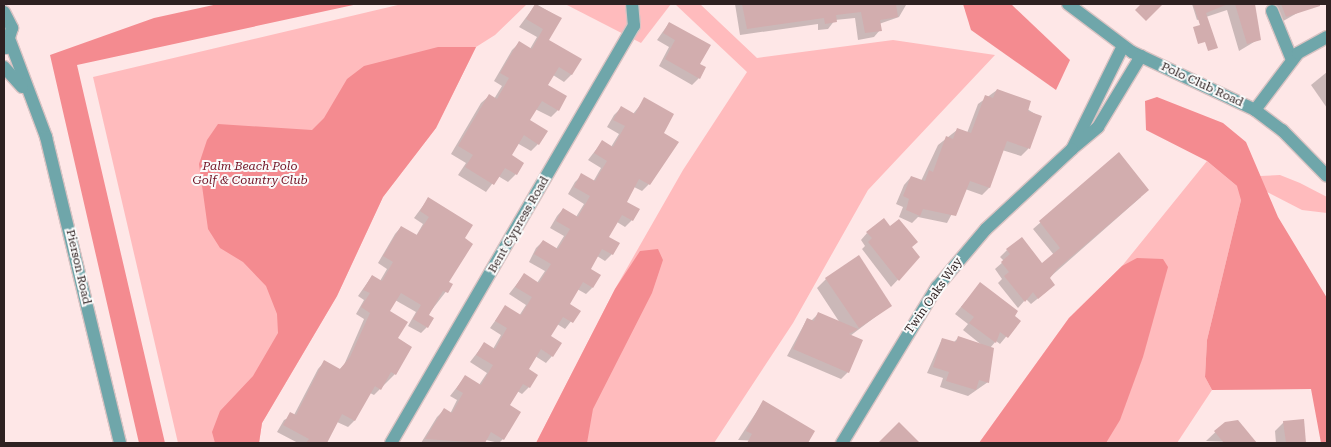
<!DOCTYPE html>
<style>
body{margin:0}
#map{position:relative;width:1331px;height:447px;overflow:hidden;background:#fee7e7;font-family:"Roboto Serif",serif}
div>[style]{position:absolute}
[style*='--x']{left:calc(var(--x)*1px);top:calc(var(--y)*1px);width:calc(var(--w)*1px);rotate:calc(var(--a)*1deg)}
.green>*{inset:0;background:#ffbbbd}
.water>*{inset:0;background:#f48b90}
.shadow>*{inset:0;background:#0003}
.building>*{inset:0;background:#d2adae}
.roads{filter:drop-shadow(1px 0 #d9c3c3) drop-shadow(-1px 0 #d9c3c3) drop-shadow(0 1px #d9c3c3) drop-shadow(0 -1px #d9c3c3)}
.minor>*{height:12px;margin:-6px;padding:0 6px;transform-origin:6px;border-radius:6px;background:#6fa6aa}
.tertiary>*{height:12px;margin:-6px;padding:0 6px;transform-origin:6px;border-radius:6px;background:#6fa6aa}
span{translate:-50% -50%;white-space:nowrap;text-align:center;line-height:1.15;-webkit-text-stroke:4px #fafafa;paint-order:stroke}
.street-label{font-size:12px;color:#2e2121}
.park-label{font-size:12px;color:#721425;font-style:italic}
.frame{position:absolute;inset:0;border:5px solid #2e2121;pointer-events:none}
</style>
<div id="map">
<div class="green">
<i style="clip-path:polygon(402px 4px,527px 4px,495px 35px,476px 47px,436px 128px,383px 197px,337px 296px,262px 423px,259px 443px,178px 443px,93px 77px)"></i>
<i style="clip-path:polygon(565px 4px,671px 4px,641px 43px)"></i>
<i style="clip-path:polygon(675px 4px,700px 4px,757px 58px,893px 40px,995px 55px,868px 190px,793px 323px,714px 443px,536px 443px,615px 289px,683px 170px,747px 72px)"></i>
<i style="clip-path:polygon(1207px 161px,1237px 186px,1260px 176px,1280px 175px,1300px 183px,1327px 197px,1327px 213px,1302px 210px,1265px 191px,1241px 200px,1207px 340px,1205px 377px,1212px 390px,1177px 443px,979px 443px,1069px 318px,1122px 266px)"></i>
</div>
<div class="water">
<i style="clip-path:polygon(218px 4px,358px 4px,77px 65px,165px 443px,139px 443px,50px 55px,154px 18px)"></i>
<i style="clip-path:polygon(963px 4px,1011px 4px,1070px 60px,1056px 90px,971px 30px)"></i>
<i style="clip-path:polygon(438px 47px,476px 47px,436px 128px,383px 197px,337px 296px,262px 423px,259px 443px,215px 443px,212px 432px,220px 411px,253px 376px,278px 333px,277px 314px,266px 286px,243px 262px,220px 248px,208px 229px,199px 164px,207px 140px,218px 124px,312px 130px,324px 118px,347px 79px,364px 66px)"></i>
<i style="clip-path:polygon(1157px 97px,1223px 123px,1246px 142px,1278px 217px,1327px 298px,1327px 443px,1321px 443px,1311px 389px,1212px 390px,1205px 377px,1207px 340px,1241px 200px,1237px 186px,1207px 161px,1146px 130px,1145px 101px)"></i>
<i style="clip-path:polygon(658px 249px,663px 260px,652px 293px,593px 409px,587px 443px,536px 443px,615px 289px,640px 251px)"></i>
<i style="clip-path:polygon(1137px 258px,1163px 259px,1168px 267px,1143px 357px,1120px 420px,1106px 443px,979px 443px,1069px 318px,1122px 266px)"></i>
</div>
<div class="shadow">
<i style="clip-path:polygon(536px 4px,560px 18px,548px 40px,572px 74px,564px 82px,553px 75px,547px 86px,558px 110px,551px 117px,535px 109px,529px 120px,538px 144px,531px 151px,517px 143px,510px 155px,523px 163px,516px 174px,508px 182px,498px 176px,486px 192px,458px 175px,466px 163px,451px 154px,481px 103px,489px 96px,494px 99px,502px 86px,494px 81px,512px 50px,519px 43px,530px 49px,537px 37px,519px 27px)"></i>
<i style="clip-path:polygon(735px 4px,913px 4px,906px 5px,899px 17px,879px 24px,880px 30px,874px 37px,858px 40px,855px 18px,835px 20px,828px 29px,818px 30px,818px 24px,740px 35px)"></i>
<i style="clip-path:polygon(1192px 4px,1253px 4px,1259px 39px,1239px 51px,1227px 10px,1197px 20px)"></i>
<i style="clip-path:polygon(1271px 4px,1296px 4px,1299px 12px,1278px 24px)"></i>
<i style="clip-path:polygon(669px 23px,698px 65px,699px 78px,692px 85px,659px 66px,669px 47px,657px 40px)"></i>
<i style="clip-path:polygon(1327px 72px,1327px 108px,1311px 85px)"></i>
<i style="clip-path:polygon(997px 90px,1040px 117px,1028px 149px,1021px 156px,1002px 150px,989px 188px,982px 195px,965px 189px,947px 223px,918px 217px,912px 223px,899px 217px,903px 207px,896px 204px,904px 185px,911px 177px,921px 181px,938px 145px,957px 130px,967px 133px,978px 104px)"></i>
<i style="clip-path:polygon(645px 99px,662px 134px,678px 142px,649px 184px,642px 191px,634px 187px,625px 202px,632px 220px,625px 227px,617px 222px,608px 237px,612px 254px,605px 261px,597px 256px,589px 270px,592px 288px,586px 294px,577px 289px,568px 304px,579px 311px,565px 329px,557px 324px,549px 336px,552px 356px,546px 363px,535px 356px,527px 369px,529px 387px,522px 394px,517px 391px,509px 406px,503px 439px,499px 443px,486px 440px,483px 443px,421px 443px,437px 417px,444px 410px,450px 414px,457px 400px,450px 396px,465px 377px,479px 385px,487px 373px,470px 362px,484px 344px,493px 349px,501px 335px,490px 328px,505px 307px,519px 316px,526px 305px,509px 294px,524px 275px,537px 283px,545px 271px,529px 262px,536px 248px,543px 241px,556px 249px,564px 236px,550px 228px,557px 216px,563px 209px,576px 217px,584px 204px,568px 194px,575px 182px,582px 175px,593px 182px,601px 168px,588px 160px,602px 142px,611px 147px,619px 134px,607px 127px,614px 115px,621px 108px,633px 114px)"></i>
<i style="clip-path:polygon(1119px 154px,1141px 197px,1049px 278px,1047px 291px,1031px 304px,1026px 299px,1018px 308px,998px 283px,1002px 279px,995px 269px,1004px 261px,1000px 257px,1007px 250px,1042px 264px,1054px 255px,1033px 229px)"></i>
<i style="clip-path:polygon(428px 199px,463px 239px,447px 282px,451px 285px,427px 316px,427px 327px,421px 333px,408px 326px,416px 312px,395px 300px,388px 312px,397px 338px,411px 347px,395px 374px,374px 395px,370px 393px,354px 421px,348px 427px,337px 422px,325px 443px,298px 443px,277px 432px,284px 420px,294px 415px,318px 369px,324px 362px,339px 370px,344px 365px,364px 319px,356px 314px,364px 300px,358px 296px,372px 276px,380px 281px,387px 269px,378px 263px,395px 234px,401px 227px,416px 236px,423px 224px,414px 218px)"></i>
<i style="clip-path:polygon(867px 233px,911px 248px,919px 257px,891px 287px,862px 249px,865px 246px,861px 240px)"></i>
<i style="clip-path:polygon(826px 279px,891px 305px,850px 336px,848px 372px,841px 379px,787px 356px,807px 319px,811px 321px,819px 313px,840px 323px,817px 288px)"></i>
<i style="clip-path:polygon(980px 284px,1019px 321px,1000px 344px,996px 341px,990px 348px,988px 382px,968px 396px,940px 387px,943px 378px,927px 373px,942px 339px,953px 343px,958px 338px,983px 346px,963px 330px,968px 324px,955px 314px)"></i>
<i style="clip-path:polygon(763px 402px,813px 431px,807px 443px,738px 440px)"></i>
<i style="clip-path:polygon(1302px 420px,1305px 443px,1276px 443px,1275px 431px,1284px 422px)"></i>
<i style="clip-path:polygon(1238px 422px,1256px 443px,1206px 441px,1225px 423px)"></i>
</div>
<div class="building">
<i style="clip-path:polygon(535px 4px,562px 18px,549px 40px,582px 59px,572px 75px,559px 67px,548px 85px,567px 96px,559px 111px,542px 101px,530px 120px,548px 131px,539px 145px,524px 135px,512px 155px,524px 163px,517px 175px,505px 168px,494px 185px,465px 167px,473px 155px,458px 146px,489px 94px,497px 99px,509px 78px,500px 73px,519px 41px,532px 49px,543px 29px,526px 19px)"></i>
<i style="clip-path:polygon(742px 4px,896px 4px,898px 17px,880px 20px,882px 31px,865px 33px,861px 12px,836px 15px,837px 22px,825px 24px,824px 18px,747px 29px)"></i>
<i style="clip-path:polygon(1141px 4px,1163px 4px,1146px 21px,1135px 10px)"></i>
<i style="clip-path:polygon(1193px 4px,1228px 4px,1206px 13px,1218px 48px,1208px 51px,1205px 42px,1198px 44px,1193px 27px,1200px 25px)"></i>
<i style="clip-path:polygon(1235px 4px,1255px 4px,1261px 40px,1247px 44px)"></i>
<i style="clip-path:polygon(1281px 4px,1320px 4px,1320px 6px,1286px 17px)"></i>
<i style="clip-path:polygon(669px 22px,711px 45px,700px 64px,706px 67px,700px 79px,665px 59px,675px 40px,663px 33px)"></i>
<i style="clip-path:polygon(997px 89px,1031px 101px,1028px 111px,1042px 116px,1030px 149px,1007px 141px,990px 188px,970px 181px,956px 216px,923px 209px,920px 216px,906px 210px,909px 199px,903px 196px,911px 176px,925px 181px,929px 170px,933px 172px,946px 136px,953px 139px,957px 128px,971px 133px,985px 95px,993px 98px)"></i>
<i style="clip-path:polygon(644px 97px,674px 114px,664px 133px,679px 142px,650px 185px,639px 179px,627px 202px,640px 209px,633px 221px,622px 215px,609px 237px,620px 243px,613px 255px,602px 249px,591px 269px,601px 275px,593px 288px,583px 282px,570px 304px,581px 311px,573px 323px,563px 317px,551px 336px,562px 343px,553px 357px,541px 349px,529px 369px,538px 375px,530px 388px,523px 384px,510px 405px,521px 412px,504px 440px,491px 432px,485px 443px,425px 439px,444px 408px,452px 413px,463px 393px,456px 389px,465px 375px,481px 385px,493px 365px,476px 355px,484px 342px,495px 349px,507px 328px,495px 321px,505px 305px,521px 315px,532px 297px,515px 287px,524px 273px,539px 283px,551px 264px,534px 254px,543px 240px,558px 249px,570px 229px,556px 221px,563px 208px,578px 217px,590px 196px,574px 187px,581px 173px,595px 181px,607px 161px,594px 153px,602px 140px,613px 147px,625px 126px,613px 120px,621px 106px,635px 114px)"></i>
<i style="clip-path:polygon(1119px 152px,1149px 190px,1057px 269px,1050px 278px,1055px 285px,1038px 299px,1033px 292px,1025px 302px,1004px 276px,1009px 272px,1001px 262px,1010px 254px,1006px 249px,1022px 237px,1042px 263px,1060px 248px,1039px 221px)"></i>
<i style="clip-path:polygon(428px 197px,473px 225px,465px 238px,473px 244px,449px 282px,453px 284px,448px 293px,443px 291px,429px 315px,434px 318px,428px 328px,413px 319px,421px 305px,401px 293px,390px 311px,408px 322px,398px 338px,412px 347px,396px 375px,391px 372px,381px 390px,375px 386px,355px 421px,342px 414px,327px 443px,306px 443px,309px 439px,283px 425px,290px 412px,296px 415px,324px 360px,340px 369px,350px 357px,370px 313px,361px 307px,370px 293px,363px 290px,372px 275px,382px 281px,393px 262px,383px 256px,401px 226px,417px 235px,429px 217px,420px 211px)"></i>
<i style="clip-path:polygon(884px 218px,890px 226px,899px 219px,918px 242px,912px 247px,920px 257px,899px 281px,868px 242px,872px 238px,866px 232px)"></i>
<i style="clip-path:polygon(859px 255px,892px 306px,859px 328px,825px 278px)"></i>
<i style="clip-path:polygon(980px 282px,1018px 311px,1015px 316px,1021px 321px,1008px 338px,1000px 332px,996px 343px,969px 323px,974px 317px,961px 307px)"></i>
<i style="clip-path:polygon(818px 312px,858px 329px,849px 334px,863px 340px,849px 373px,793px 349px,807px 318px,814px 321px)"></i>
<i style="clip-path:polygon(958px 336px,994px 348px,989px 383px,979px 380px,976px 390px,946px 381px,949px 372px,933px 367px,942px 338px,956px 342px)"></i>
<i style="clip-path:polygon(763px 400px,815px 431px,808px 443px,747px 443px,752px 434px,746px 431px)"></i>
<i style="clip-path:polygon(1304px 419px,1306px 443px,1286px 443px,1283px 421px)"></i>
<i style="clip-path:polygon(1238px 420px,1257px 443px,1224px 443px,1214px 431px,1225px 422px)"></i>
<i style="clip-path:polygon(899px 422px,920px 443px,878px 443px)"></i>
</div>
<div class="roads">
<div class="minor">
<i style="--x:1068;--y:4;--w:80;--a:36.9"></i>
<i style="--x:1132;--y:52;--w:136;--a:25.2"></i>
<i style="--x:1255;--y:110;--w:34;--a:37"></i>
<i style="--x:1282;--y:130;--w:64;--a:45.6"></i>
<i style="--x:1272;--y:11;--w:53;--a:67.8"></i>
<i style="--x:1123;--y:46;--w:115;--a:116.3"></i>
<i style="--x:1072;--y:149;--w:34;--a:-40"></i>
<i style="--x:1098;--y:127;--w:83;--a:-58.8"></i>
<i style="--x:1255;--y:110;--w:71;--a:-53"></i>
<i style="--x:1298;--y:53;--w:33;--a:-29"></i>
<i style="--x:391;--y:443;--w:483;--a:-59.8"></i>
<i style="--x:634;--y:26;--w:22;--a:-95"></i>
<i style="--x:842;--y:443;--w:183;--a:-58.7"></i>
<i style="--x:937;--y:287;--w:76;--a:-49.8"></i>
<i style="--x:986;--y:229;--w:117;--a:-42.9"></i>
</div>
<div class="tertiary">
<i style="--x:4;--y:12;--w:18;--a:63"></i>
<i style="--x:12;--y:28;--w:21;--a:107"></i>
<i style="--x:10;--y:41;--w:103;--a:69.4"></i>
<i style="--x:46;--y:137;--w:315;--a:76.4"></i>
<i style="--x:4;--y:67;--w:27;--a:48"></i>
</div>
</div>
<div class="street-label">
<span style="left:1202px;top:85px;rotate:25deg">Polo Club Road</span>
<span style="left:519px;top:225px;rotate:-60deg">Bent Cypress Road</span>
<span style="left:78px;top:267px;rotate:77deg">Pierson Road</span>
<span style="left:934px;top:296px;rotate:-55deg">Twin Oaks Way</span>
</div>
<div class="park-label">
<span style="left:250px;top:174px">Palm Beach Polo<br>Golf &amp; Country Club</span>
</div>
<div class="frame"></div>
</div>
